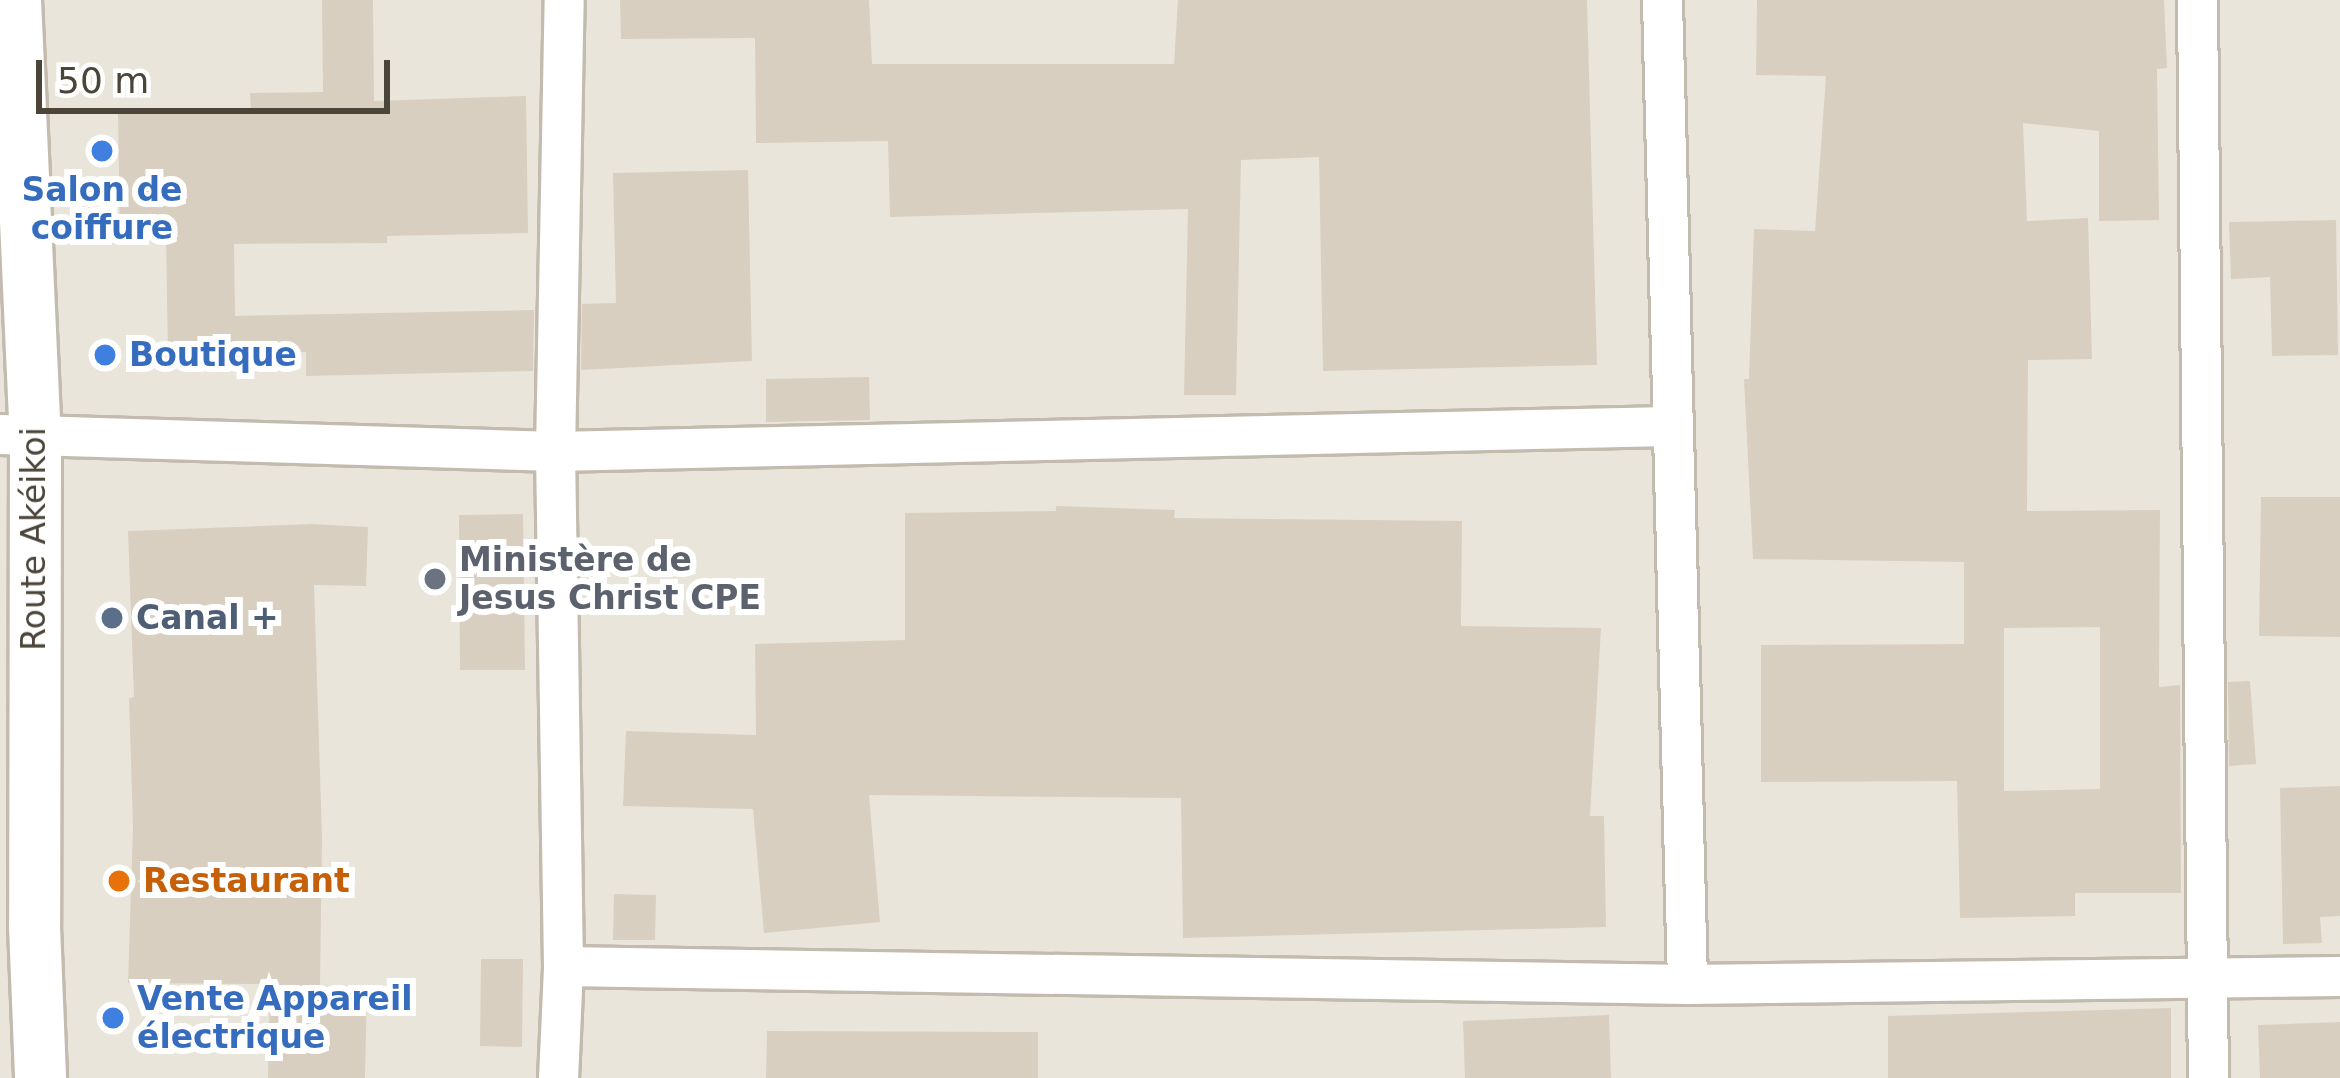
<!DOCTYPE html>
<meta charset="utf-8">
<style>
body{margin:0}
#map{position:relative;width:2340px;height:1078px;overflow:hidden;background:#f6f3ec;font-family:"DejaVu Sans",sans-serif}
div>[style]{position:absolute}
[style*='--x']{left:calc(var(--x)*1px);top:calc(var(--y)*1px);width:calc(var(--w)*1px);rotate:calc(var(--a)*1deg)}
.residential>*{inset:0;background:#eae5da}
.building>*{inset:0;background:#d8cfc1}
.roads{filter:drop-shadow(3px 0 #c2bbae) drop-shadow(-3px 0 #c2bbae) drop-shadow(0 3px #c2bbae) drop-shadow(0 -3px #c2bbae)}
.minor>*{height:39px;margin:-19.5px;padding:0 19.5px;transform-origin:19.5px;border-radius:19.5px;background:#fff}
.tertiary>*{height:51px;margin:-25.5px;padding:0 25.5px;transform-origin:25.5px;border-radius:25.5px;background:#fff}
.dots>*{width:33px;height:33px;translate:-50% -50%;box-sizing:border-box;border:6px solid #fff;border-radius:50%}
span{translate:-50% -50%;white-space:nowrap;text-align:center;line-height:1.15;-webkit-text-stroke:12px #fff;paint-order:stroke}
.shop-label{font-size:33px;color:#366cbe;font-weight:700}
.left{translate:0 -50%;text-align:left}
.street-label{font-size:33px;color:#4b4439}
.worship-label{font-size:33px;color:#5b616d;font-weight:700}
.service-label{font-size:33px;color:#4e5e75;font-weight:700}
.food-label{font-size:33px;color:#c56008;font-weight:700}
.scale{position:absolute;left:36px;top:60px;width:354px;height:54px;box-sizing:border-box;border:6px solid #4b4439;border-top:0;padding-left:15px;font-size:36px;line-height:42px;white-space:nowrap;color:#4b4439;-webkit-text-stroke:9px #fff;paint-order:stroke}
</style>
<div id="map">
<div class="residential">
<i style="clip-path:polygon(0 0,2340px 0,2340px 1078px,0 1078px)"></i>
</div>
<div class="building">
<i style="clip-path:polygon(322px 0,373px 0,374px 101px,526px 96px,528px 233px,387px 236px,387px 243px,234px 244px,235px 316px,534px 310px,533px 371px,306px 376px,306px 352px,168px 356px,166px 237px,120px 238px,118px 113px,251px 110px,250px 93px,323px 92px)"></i>
<i style="clip-path:polygon(620px 0,869px 0,872px 64px,1174px 64px,1178px 0,1587px 0,1597px 365px,1323px 371px,1319px 157px,1241px 160px,1236px 395px,1184px 395px,1188px 209px,890px 217px,888px 141px,756px 143px,755px 38px,621px 39px)"></i>
<i style="clip-path:polygon(evenodd,1757px 0,2164px 0,2167px 68px,2157px 69px,2159px 220px,2099px 221px,2099px 131px,2023px 123px,2027px 221px,2088px 218px,2092px 359px,2028px 360px,2027px 511px,2160px 510px,2159px 687px,2180px 685px,2181px 893px,2075px 893px,2075px 916px,1960px 918px,1957px 781px,1761px 782px,1761px 645px,1964px 644px,1964px 562px,1753px 559px,1744px 379px,1749px 379px,1754px 229px,1815px 231px,1826px 76px,1756px 75px,1757px 0,2100px 627px,2100px 789px,2004px 791px,2004px 628px,2100px 627px)"></i>
<i style="clip-path:polygon(748px 170px,752px 361px,581px 370px,582px 304px,616px 303px,613px 173px)"></i>
<i style="clip-path:polygon(2336px 220px,2338px 355px,2272px 356px,2270px 277px,2231px 279px,2229px 222px)"></i>
<i style="clip-path:polygon(869px 377px,870px 420px,766px 422px,766px 379px)"></i>
<i style="clip-path:polygon(2261px 497px,2340px 497px,2340px 637px,2259px 636px)"></i>
<i style="clip-path:polygon(1056px 506px,1175px 510px,1174px 518px,1462px 521px,1461px 626px,1601px 628px,1590px 816px,1604px 816px,1606px 927px,1183px 938px,1181px 798px,869px 795px,880px 922px,764px 933px,753px 809px,623px 806px,626px 731px,756px 735px,755px 644px,905px 640px,905px 513px,1056px 511px)"></i>
<i style="clip-path:polygon(523px 514px,525px 670px,460px 670px,459px 515px)"></i>
<i style="clip-path:polygon(312px 524px,368px 527px,366px 586px,314px 585px,322px 836px,320px 986px,367px 987px,365px 1078px,268px 1078px,270px 984px,128px 983px,133px 827px,129px 698px,134px 697px,128px 531px)"></i>
<i style="clip-path:polygon(2250px 681px,2256px 764px,2229px 766px,2228px 682px)"></i>
<i style="clip-path:polygon(2340px 786px,2340px 916px,2320px 917px,2322px 943px,2283px 944px,2280px 788px)"></i>
<i style="clip-path:polygon(614px 894px,656px 895px,655px 940px,613px 940px)"></i>
<i style="clip-path:polygon(481px 959px,523px 959px,522px 1047px,480px 1046px)"></i>
<i style="clip-path:polygon(2171px 1008px,2171px 1078px,1888px 1078px,1888px 1016px)"></i>
<i style="clip-path:polygon(1609px 1015px,1611px 1078px,1465px 1078px,1463px 1021px)"></i>
<i style="clip-path:polygon(2340px 1022px,2340px 1078px,2260px 1078px,2258px 1025px)"></i>
<i style="clip-path:polygon(767px 1031px,1038px 1032px,1038px 1078px,766px 1078px)"></i>
</div>
<div class="roads">
<div class="minor">
<i style="--x:1662;--y:0;--w:984;--a:88.54"></i>
<i style="--x:2197;--y:0;--w:1078;--a:89.42"></i>
<i style="--x:0;--y:434;--w:555;--a:1.75"></i>
<i style="--x:555;--y:451;--w:1114;--a:-1.29"></i>
<i style="--x:563;--y:966;--w:1124;--a:0.92"></i>
<i style="--x:1687;--y:984;--w:653;--a:-0.7"></i>
<i style="--x:558;--y:1078;--w:112;--a:-87.4"></i>
<i style="--x:563;--y:966;--w:515;--a:-90.89"></i>
<i style="--x:555;--y:451;--w:451;--a:-88.9"></i>
</div>
<div class="tertiary">
<i style="--x:15;--y:0;--w:434;--a:87.4"></i>
<i style="--x:35;--y:434;--w:492;--a:90.1"></i>
<i style="--x:34;--y:926;--w:152;--a:87.7"></i>
</div>
</div>
<div class="dots">
<i style="left:102px;top:151px;background:#3f7fe0"></i>
<i style="left:105px;top:355px;background:#3f7fe0"></i>
<i style="left:435px;top:579px;background:#6b7280"></i>
<i style="left:112px;top:618px;background:#5c6f8a"></i>
<i style="left:119px;top:881px;background:#e8710a"></i>
<i style="left:113px;top:1018px;background:#3f7fe0"></i>
</div>
<div class="shop-label">
<span style="left:102px;top:209px">Salon de<br>coiffure</span>
<span class="left" style="left:129px;top:355px">Boutique</span>
<span class="left" style="left:137px;top:1018px">Vente Appareil<br>électrique</span>
</div>
<div class="street-label">
<span style="left:34px;top:539px;rotate:-90deg">Route Akéikoi</span>
</div>
<div class="worship-label">
<span class="left" style="left:459px;top:579px">Ministère de<br>Jesus Christ CPE</span>
</div>
<div class="service-label">
<span class="left" style="left:136px;top:618px">Canal +</span>
</div>
<div class="food-label">
<span class="left" style="left:143px;top:881px">Restaurant</span>
</div>
<div class="scale">50 m</div>
</div>
